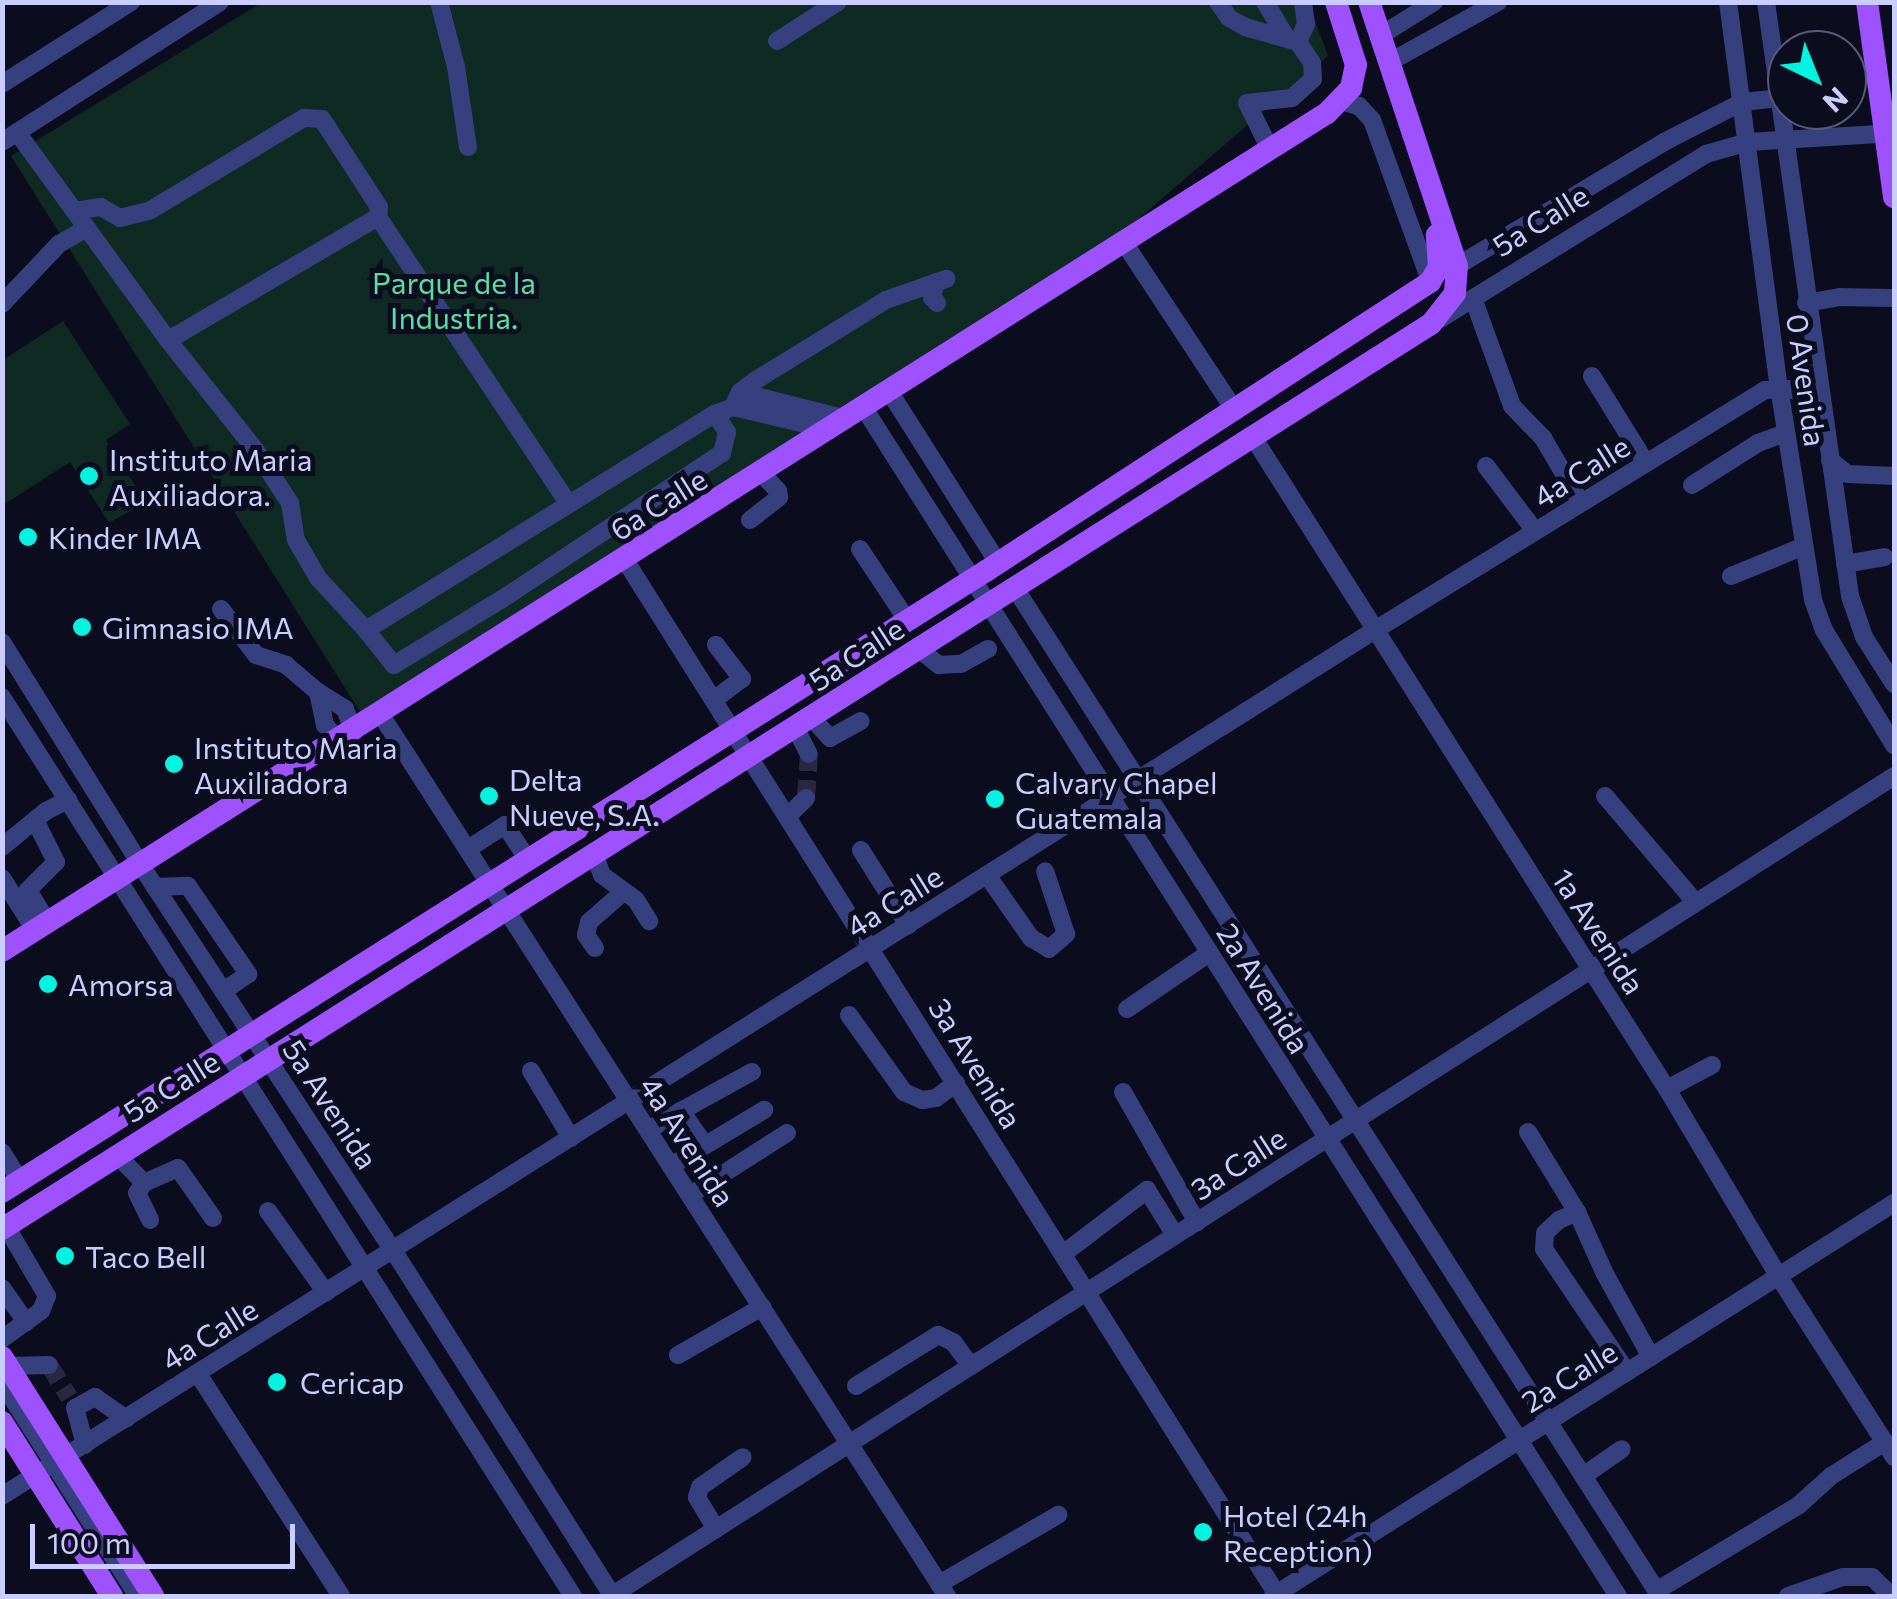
<!DOCTYPE html>
<style>
body{margin:0}
#map{position:relative;width:1897px;height:1599px;overflow:hidden;background:#0c0c1f;font-family:Commissioner,sans-serif}
div>[style]{position:absolute}
[style*='--x']{left:calc(var(--x)*1px);top:calc(var(--y)*1px);width:calc(var(--w)*1px);rotate:calc(var(--a)*1deg)}
.green>*{inset:0;background:#0f2923}
.minor-tunnel>*{height:18px;margin-top:-9px;transform-origin:0;background:repeating-linear-gradient(90deg,#282941 0 18px,transparent 0 27px)}
.minor>*{height:18px;margin:-9px;padding:0 9px;transform-origin:9px;border-radius:9px;background:#36407f}
.major>*{height:22px;margin:-11px;padding:0 11px;transform-origin:11px;border-radius:11px;background:#9e51ff}
.dots>*{width:28px;height:28px;translate:-50% -50%;box-sizing:border-box;border:5px solid #0c0c1f;border-radius:50%}
span{translate:-50% -50%;white-space:nowrap;text-align:center;line-height:1.15;-webkit-text-stroke:10px #0c0c1f;paint-order:stroke}
.street-label{font-size:30px;color:#cacdff}
.park-label{font-size:30px;color:#54e1a4}
.poi-label{font-size:30px;color:#cacdff}
.left{translate:0 -50%;text-align:left}
.frame{position:absolute;inset:0;border:5px solid #cacdff;pointer-events:none}
.north{position:absolute;left:1767px;top:30px;width:100px;height:100px;box-sizing:border-box;background:#0c0c1f;border:2px solid #585979;border-radius:50%;rotate:137deg;font-size:28px;font-weight:700;line-height:40px;text-align:center;color:#cacdff}
.north::after{content:'';display:block;margin:auto;width:35px;height:45px;background:#00f5e1;clip-path:polygon(50% 0,100% 100%,50% 72%,0 100%)}
.scale{position:absolute;left:30px;top:1524px;width:265px;height:45px;box-sizing:border-box;border:5px solid #cacdff;border-top:0;padding-left:12px;font-size:30px;line-height:35px;white-space:nowrap;color:#cacdff;-webkit-text-stroke:8px #0c0c1f;paint-order:stroke}
</style>
<div id="map">
<div class="green">
<i style="clip-path:polygon(1308px 2px,1328px 56px,1122px 233px,360px 712px,11px 156px,261px 3px)"></i>
<i style="clip-path:polygon(63px 321px,130px 424px,106px 440px,146px 502px,109px 523px,70px 462px,3px 505px,3px 360px)"></i>
</div>
<div class="minor-tunnel">
<i style="--x:806;--y:798;--w:44;--a:-86.1"></i>
<i style="--x:49;--y:1365;--w:38;--a:58"></i>
</div>
<div class="minor">
<i style="--x:439;--y:2;--w:67;--a:75.3"></i>
<i style="--x:456;--y:67;--w:81;--a:81.5"></i>
<i style="--x:1218;--y:2;--w:19;--a:55"></i>
<i style="--x:1229;--y:18;--w:18;--a:29"></i>
<i style="--x:1245;--y:27;--w:55;--a:15.8"></i>
<i style="--x:1298;--y:42;--w:25;--a:56"></i>
<i style="--x:1312;--y:63;--w:16;--a:86"></i>
<i style="--x:1313;--y:79;--w:28;--a:138"></i>
<i style="--x:1292;--y:98;--w:45;--a:173.7"></i>
<i style="--x:1247;--y:103;--w:51;--a:63.4"></i>
<i style="--x:1265;--y:2;--w:41;--a:59"></i>
<i style="--x:1728;--y:2;--w:388;--a:82.5"></i>
<i style="--x:1779;--y:387;--w:216;--a:80.9"></i>
<i style="--x:1813;--y:600;--w:32;--a:70"></i>
<i style="--x:1824;--y:630;--w:135;--a:58.7"></i>
<i style="--x:1766;--y:2;--w:600;--a:81.95"></i>
<i style="--x:1850;--y:596;--w:43;--a:71.1"></i>
<i style="--x:1864;--y:637;--w:56;--a:57.4"></i>
<i style="--x:1380;--y:36;--w:64;--a:-32.2"></i>
<i style="--x:777;--y:41;--w:72;--a:-32.6"></i>
<i style="--x:1298;--y:42;--w:20;--a:-66"></i>
<i style="--x:1306;--y:24;--w:22;--a:-98"></i>
<i style="--x:1388;--y:63;--w:126;--a:-29"></i>
<i style="--x:2;--y:84;--w:153;--a:-32.4"></i>
<i style="--x:1341;--y:101;--w:19;--a:16"></i>
<i style="--x:1359;--y:106;--w:19;--a:47"></i>
<i style="--x:1372;--y:120;--w:162;--a:70.1"></i>
<i style="--x:17;--y:132;--w:257;--a:54"></i>
<i style="--x:168;--y:340;--w:138;--a:51.5"></i>
<i style="--x:254;--y:448;--w:66;--a:56.8"></i>
<i style="--x:290;--y:503;--w:37;--a:81"></i>
<i style="--x:296;--y:540;--w:44;--a:59.9"></i>
<i style="--x:318;--y:578;--w:71;--a:47.3"></i>
<i style="--x:2;--y:142;--w:259;--a:-32.7"></i>
<i style="--x:75;--y:211;--w:26;--a:-9"></i>
<i style="--x:101;--y:207;--w:22;--a:30"></i>
<i style="--x:120;--y:218;--w:30;--a:-14"></i>
<i style="--x:149;--y:211;--w:181;--a:-31"></i>
<i style="--x:304;--y:118;--w:18;--a:3"></i>
<i style="--x:322;--y:119;--w:105;--a:57.1"></i>
<i style="--x:379;--y:207;--w:10;--a:96"></i>
<i style="--x:378;--y:217;--w:243;--a:149.6"></i>
<i style="--x:378;--y:217;--w:342;--a:56.4"></i>
<i style="--x:1123;--y:241;--w:204;--a:56.6"></i>
<i style="--x:1424;--y:262;--w:33;--a:7"></i>
<i style="--x:1457;--y:266;--w:241;--a:-30.9"></i>
<i style="--x:1664;--y:142;--w:88;--a:-27.1"></i>
<i style="--x:1742;--y:102;--w:37;--a:-6"></i>
<i style="--x:936;--y:282;--w:16;--a:105"></i>
<i style="--x:932;--y:297;--w:8;--a:50"></i>
<i style="--x:1473;--y:298;--w:115;--a:70.1"></i>
<i style="--x:1512;--y:406;--w:45;--a:45.9"></i>
<i style="--x:1543;--y:438;--w:75;--a:59.7"></i>
<i style="--x:1806;--y:303;--w:34;--a:-10"></i>
<i style="--x:1839;--y:297;--w:52;--a:1.1"></i>
<i style="--x:2;--y:304;--w:83;--a:-46.5"></i>
<i style="--x:59;--y:244;--w:32;--a:-30"></i>
<i style="--x:1440;--y:319;--w:313;--a:-31.8"></i>
<i style="--x:1706;--y:154;--w:44;--a:-15.9"></i>
<i style="--x:1748;--y:142;--w:146;--a:-3.5"></i>
<i style="--x:1592;--y:376;--w:102;--a:58.2"></i>
<i style="--x:889;--y:391;--w:204;--a:57.6"></i>
<i style="--x:740;--y:392;--w:110;--a:14.2"></i>
<i style="--x:733;--y:407;--w:17;--a:-65"></i>
<i style="--x:740;--y:392;--w:20;--a:-37"></i>
<i style="--x:756;--y:380;--w:153;--a:-31.6"></i>
<i style="--x:886;--y:300;--w:64;--a:-19.3"></i>
<i style="--x:864;--y:408;--w:1407;--a:57.6"></i>
<i style="--x:715;--y:414;--w:22;--a:56"></i>
<i style="--x:727;--y:432;--w:22;--a:103"></i>
<i style="--x:722;--y:453;--w:264;--a:146.4"></i>
<i style="--x:502;--y:599;--w:127;--a:148.6"></i>
<i style="--x:394;--y:665;--w:45;--a:-128.7"></i>
<i style="--x:366;--y:630;--w:410;--a:-31.8"></i>
<i style="--x:715;--y:414;--w:19;--a:-21"></i>
<i style="--x:733;--y:407;--w:100;--a:13.3"></i>
<i style="--x:1253;--y:437;--w:772;--a:57.59"></i>
<i style="--x:1667;--y:1089;--w:219;--a:59.2"></i>
<i style="--x:1779;--y:1277;--w:214;--a:57.4"></i>
<i style="--x:1830;--y:460;--w:22;--a:39"></i>
<i style="--x:1847;--y:474;--w:47;--a:2.4"></i>
<i style="--x:1486;--y:466;--w:81;--a:53"></i>
<i style="--x:1692;--y:485;--w:78;--a:-32.5"></i>
<i style="--x:1758;--y:443;--w:30;--a:-20"></i>
<i style="--x:750;--y:520;--w:37;--a:-38"></i>
<i style="--x:779;--y:497;--w:6;--a:-99"></i>
<i style="--x:778;--y:491;--w:25;--a:-133"></i>
<i style="--x:860;--y:549;--w:85;--a:56.5"></i>
<i style="--x:625;--y:560;--w:1225;--a:57.78"></i>
<i style="--x:1845;--y:564;--w:40;--a:-10"></i>
<i style="--x:1731;--y:576;--w:79;--a:-22.3"></i>
<i style="--x:1015;--y:588;--w:1197;--a:57.39"></i>
<i style="--x:221;--y:609;--w:58;--a:52.7"></i>
<i style="--x:256;--y:655;--w:32;--a:18"></i>
<i style="--x:286;--y:665;--w:42;--a:40.2"></i>
<i style="--x:318;--y:692;--w:34;--a:78"></i>
<i style="--x:325;--y:725;--w:22;--a:51"></i>
<i style="--x:2;--y:642;--w:261;--a:58.1"></i>
<i style="--x:140;--y:864;--w:462;--a:56.8"></i>
<i style="--x:393;--y:1250;--w:410;--a:57.6"></i>
<i style="--x:919;--y:649;--w:26;--a:39"></i>
<i style="--x:939;--y:665;--w:22;--a:-3"></i>
<i style="--x:961;--y:664;--w:31;--a:-29"></i>
<i style="--x:318;--y:692;--w:32;--a:32"></i>
<i style="--x:345;--y:709;--w:25;--a:69"></i>
<i style="--x:2;--y:697;--w:1065;--a:57.58"></i>
<i style="--x:715;--y:699;--w:34;--a:-37"></i>
<i style="--x:742;--y:679;--w:43;--a:-127.4"></i>
<i style="--x:381;--y:715;--w:1047;--a:57.28"></i>
<i style="--x:812;--y:718;--w:27;--a:48"></i>
<i style="--x:830;--y:738;--w:35;--a:-29"></i>
<i style="--x:795;--y:727;--w:30;--a:63"></i>
<i style="--x:1605;--y:796;--w:140;--a:49.6"></i>
<i style="--x:789;--y:815;--w:24;--a:-45"></i>
<i style="--x:35;--y:820;--w:47;--a:63.4"></i>
<i style="--x:56;--y:862;--w:40;--a:135"></i>
<i style="--x:28;--y:890;--w:39;--a:59"></i>
<i style="--x:2;--y:847;--w:57;--a:-39.3"></i>
<i style="--x:46;--y:811;--w:25;--a:-27"></i>
<i style="--x:468;--y:849;--w:44;--a:-33"></i>
<i style="--x:505;--y:825;--w:42;--a:56.7"></i>
<i style="--x:861;--y:850;--w:89;--a:57.9"></i>
<i style="--x:594;--y:854;--w:22;--a:69"></i>
<i style="--x:602;--y:875;--w:42;--a:36.3"></i>
<i style="--x:636;--y:900;--w:25;--a:58"></i>
<i style="--x:987;--y:875;--w:77;--a:55.1"></i>
<i style="--x:1031;--y:938;--w:21;--a:31"></i>
<i style="--x:1049;--y:949;--w:23;--a:-41"></i>
<i style="--x:1066;--y:934;--w:66;--a:-108.4"></i>
<i style="--x:2;--y:878;--w:62;--a:57.6"></i>
<i style="--x:155;--y:887;--w:33;--a:-2"></i>
<i style="--x:188;--y:886;--w:107;--a:55.7"></i>
<i style="--x:248;--y:974;--w:28;--a:145"></i>
<i style="--x:595;--y:948;--w:16;--a:-125"></i>
<i style="--x:586;--y:935;--w:13;--a:-77"></i>
<i style="--x:589;--y:922;--w:44;--a:-41.3"></i>
<i style="--x:1127;--y:1009;--w:99;--a:-34.3"></i>
<i style="--x:849;--y:1015;--w:95;--a:54.5"></i>
<i style="--x:904;--y:1092;--w:20;--a:24"></i>
<i style="--x:922;--y:1100;--w:14;--a:-8"></i>
<i style="--x:936;--y:1098;--w:25;--a:-37"></i>
<i style="--x:531;--y:1071;--w:78;--a:59.2"></i>
<i style="--x:1667;--y:1089;--w:51;--a:-28.1"></i>
<i style="--x:1123;--y:1092;--w:150;--a:60.4"></i>
<i style="--x:648;--y:1130;--w:38;--a:-30"></i>
<i style="--x:1528;--y:1132;--w:94;--a:58.5"></i>
<i style="--x:705;--y:1145;--w:42;--a:-125.2"></i>
<i style="--x:681;--y:1111;--w:81;--a:-28.8"></i>
<i style="--x:2;--y:1152;--w:34;--a:58"></i>
<i style="--x:118;--y:1156;--w:37;--a:46"></i>
<i style="--x:144;--y:1183;--w:37;--a:-24"></i>
<i style="--x:178;--y:1168;--w:61;--a:55"></i>
<i style="--x:671;--y:1166;--w:109;--a:-31.1"></i>
<i style="--x:144;--y:1183;--w:12;--a:125"></i>
<i style="--x:137;--y:1193;--w:30;--a:64"></i>
<i style="--x:690;--y:1195;--w:115;--a:-32.6"></i>
<i style="--x:268;--y:1211;--w:100;--a:54.7"></i>
<i style="--x:1063;--y:1254;--w:106;--a:-37.3"></i>
<i style="--x:1147;--y:1190;--w:53;--a:58.1"></i>
<i style="--x:2;--y:1288;--w:42;--a:54.8"></i>
<i style="--x:2;--y:1339;--w:48;--a:-35.7"></i>
<i style="--x:41;--y:1311;--w:16;--a:-68"></i>
<i style="--x:47;--y:1296;--w:81;--a:-120.4"></i>
<i style="--x:678;--y:1355;--w:97;--a:-29.7"></i>
<i style="--x:8;--y:1366;--w:41;--a:-1.4"></i>
<i style="--x:1627;--y:1372;--w:148;--a:-124"></i>
<i style="--x:1544;--y:1249;--w:16;--a:-86"></i>
<i style="--x:1545;--y:1233;--w:19;--a:-43"></i>
<i style="--x:1559;--y:1220;--w:20;--a:-24"></i>
<i style="--x:1577;--y:1212;--w:68;--a:65.7"></i>
<i style="--x:1605;--y:1274;--w:95;--a:61"></i>
<i style="--x:198;--y:1374;--w:264;--a:57.2"></i>
<i style="--x:2;--y:1382;--w:254;--a:57.6"></i>
<i style="--x:856;--y:1386;--w:97;--a:-31.9"></i>
<i style="--x:938;--y:1335;--w:17;--a:25"></i>
<i style="--x:953;--y:1342;--w:30;--a:53"></i>
<i style="--x:85;--y:1445;--w:38;--a:-105"></i>
<i style="--x:75;--y:1408;--w:23;--a:-29"></i>
<i style="--x:95;--y:1397;--w:38;--a:35"></i>
<i style="--x:1583;--y:1476;--w:47;--a:-34.7"></i>
<i style="--x:2;--y:1496;--w:1623;--a:-32.24"></i>
<i style="--x:1375;--y:630;--w:458;--a:-31.6"></i>
<i style="--x:1765;--y:390;--w:26;--a:-2"></i>
<i style="--x:1791;--y:389;--w:34;--a:26"></i>
<i style="--x:716;--y:1529;--w:37;--a:-121"></i>
<i style="--x:697;--y:1497;--w:10;--a:-73"></i>
<i style="--x:700;--y:1487;--w:52;--a:-34.9"></i>
<i style="--x:939;--y:1584;--w:138;--a:-30.1"></i>
<i style="--x:1656;--y:1591;--w:167;--a:-31"></i>
<i style="--x:1799;--y:1505;--w:43;--a:-42.2"></i>
<i style="--x:1831;--y:1476;--w:64;--a:-32.2"></i>
<i style="--x:611;--y:1596;--w:1523;--a:-32.58"></i>
<i style="--x:1273;--y:1596;--w:735;--a:-32.33"></i>
<i style="--x:1788;--y:1596;--w:58;--a:-19.1"></i>
<i style="--x:1843;--y:1577;--w:29;--a:0"></i>
<i style="--x:1872;--y:1577;--w:28;--a:44"></i>
</div>
<div class="major">
<i style="--x:1867;--y:2;--w:197;--a:82.1"></i>
<i style="--x:2;--y:951;--w:1568;--a:-32.31"></i>
<i style="--x:1327;--y:113;--w:35;--a:-46"></i>
<i style="--x:1351;--y:88;--w:24;--a:-78"></i>
<i style="--x:1356;--y:65;--w:66;--a:-107.6"></i>
<i style="--x:2;--y:1192;--w:1164;--a:-32.26"></i>
<i style="--x:986;--y:571;--w:530;--a:-33.06"></i>
<i style="--x:1430;--y:282;--w:17;--a:-59"></i>
<i style="--x:1439;--y:267;--w:32;--a:-94"></i>
<i style="--x:2;--y:1229;--w:1691;--a:-32.35"></i>
<i style="--x:1431;--y:324;--w:39;--a:-52"></i>
<i style="--x:1455;--y:293;--w:27;--a:-86"></i>
<i style="--x:1457;--y:266;--w:278;--a:-108.4"></i>
<i style="--x:2;--y:1357;--w:283;--a:57.7"></i>
<i style="--x:2;--y:1422;--w:206;--a:57.7"></i>
</div>
<div class="dots">
<i style="left:89px;top:476px;background:#00f5e1"></i>
<i style="left:28px;top:537px;background:#00f5e1"></i>
<i style="left:82px;top:627px;background:#00f5e1"></i>
<i style="left:174px;top:764px;background:#00f5e1"></i>
<i style="left:489px;top:796px;background:#00f5e1"></i>
<i style="left:995px;top:799px;background:#00f5e1"></i>
<i style="left:48px;top:984px;background:#00f5e1"></i>
<i style="left:65px;top:1256px;background:#00f5e1"></i>
<i style="left:277px;top:1382px;background:#00f5e1"></i>
<i style="left:1203px;top:1532px;background:#00f5e1"></i>
</div>
<div class="street-label">
<span style="left:1540px;top:220px;rotate:-32deg">5a Calle</span>
<span style="left:1807px;top:380px;rotate:82deg">0 Avenida</span>
<span style="left:1581px;top:471px;rotate:-32deg">4a Calle</span>
<span style="left:658px;top:504px;rotate:-32deg">6a Calle</span>
<span style="left:856px;top:654px;rotate:-33deg">5a Calle</span>
<span style="left:894px;top:901px;rotate:-32deg">4a Calle</span>
<span style="left:1599px;top:931px;rotate:57deg">1a Avenida</span>
<span style="left:1264px;top:988px;rotate:58deg">2a Avenida</span>
<span style="left:976px;top:1063px;rotate:58deg">3a Avenida</span>
<span style="left:171px;top:1086px;rotate:-32deg">5a Calle</span>
<span style="left:331px;top:1104px;rotate:57deg">5a Avenida</span>
<span style="left:688px;top:1141px;rotate:57deg">4a Avenida</span>
<span style="left:1238px;top:1163px;rotate:-33deg">3a Calle</span>
<span style="left:209px;top:1334px;rotate:-32deg">4a Calle</span>
<span style="left:1569px;top:1376px;rotate:-32deg">2a Calle</span>
</div>
<div class="park-label">
<span style="left:454px;top:299px">Parque de la<br>Industria.</span>
</div>
<div class="poi-label">
<span class="left" style="left:109px;top:476px">Instituto Maria<br>Auxiliadora.</span>
<span class="left" style="left:48px;top:537px">Kinder IMA</span>
<span class="left" style="left:102px;top:627px">Gimnasio IMA</span>
<span class="left" style="left:194px;top:764px">Instituto Maria<br>Auxiliadora</span>
<span class="left" style="left:509px;top:796px">Delta<br>Nueve, S.A.</span>
<span class="left" style="left:1015px;top:799px">Calvary Chapel<br>Guatemala</span>
<span class="left" style="left:68px;top:984px">Amorsa</span>
<span class="left" style="left:85px;top:1256px">Taco Bell</span>
<span class="left" style="left:300px;top:1382px">Cericap</span>
<span class="left" style="left:1223px;top:1532px">Hotel (24h<br>Reception)</span>
</div>
<div class="frame"></div>
<div class="north">N</div>
<div class="scale">100 m</div>
</div>
